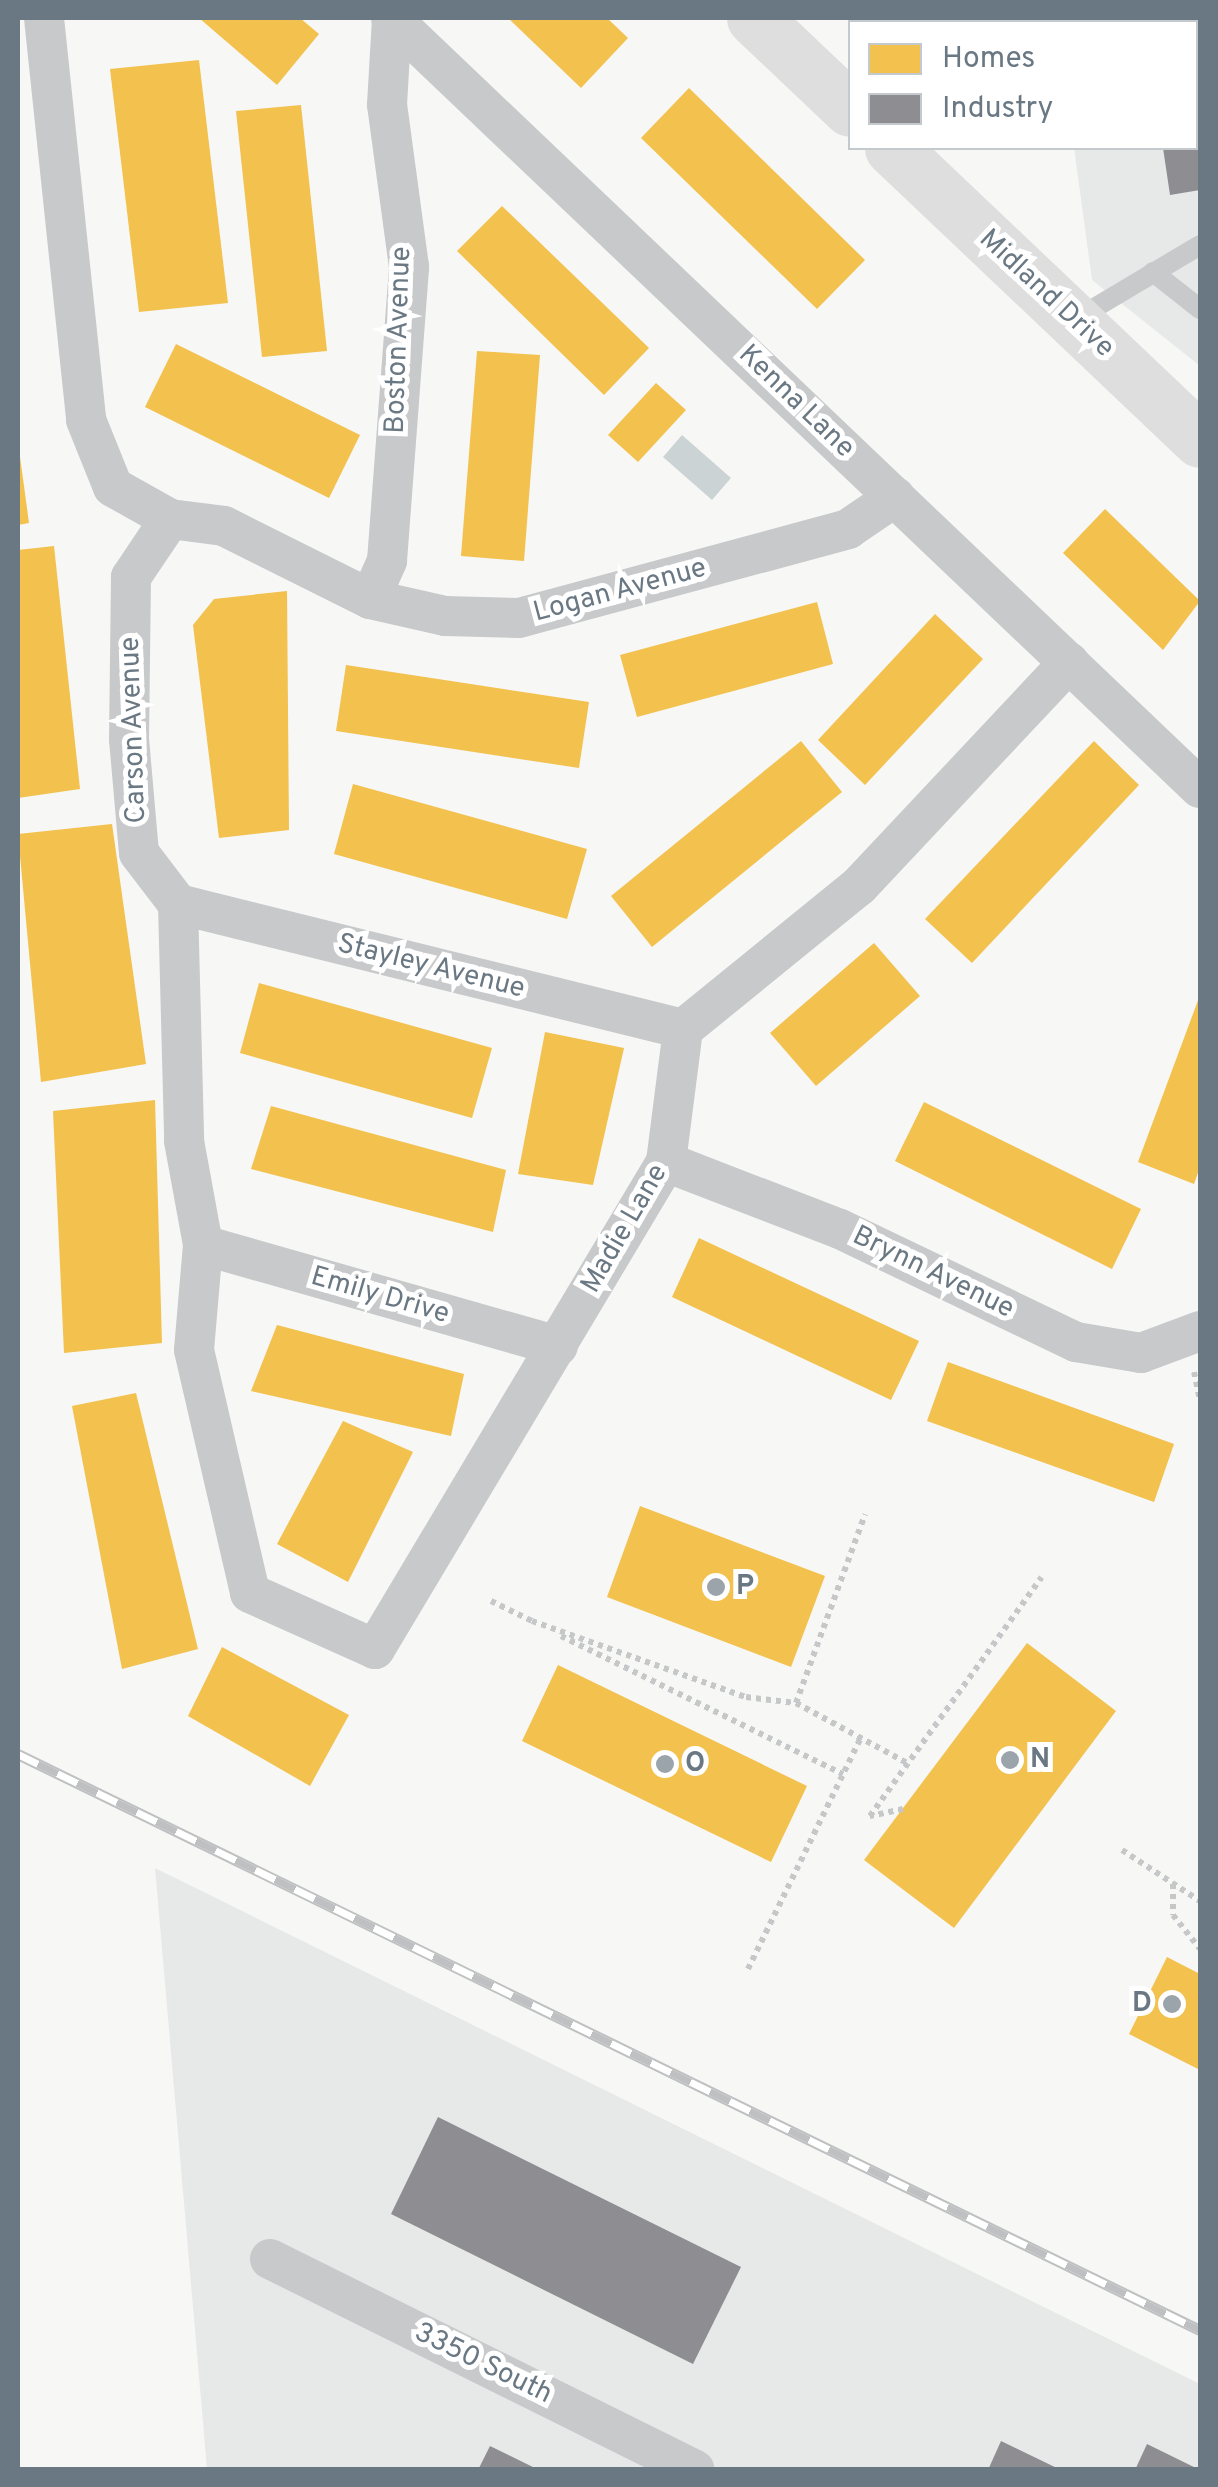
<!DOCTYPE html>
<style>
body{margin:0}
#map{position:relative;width:1218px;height:2487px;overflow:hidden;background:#f7f7f6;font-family:Overpass,sans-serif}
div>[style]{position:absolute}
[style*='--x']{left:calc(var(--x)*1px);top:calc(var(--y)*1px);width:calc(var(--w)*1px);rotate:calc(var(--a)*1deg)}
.built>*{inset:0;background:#e7e9e9}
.water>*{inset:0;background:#ccd3d5}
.homes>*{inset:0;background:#f2c14e}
.industry>*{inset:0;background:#8d8d92}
.path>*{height:6px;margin-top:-3px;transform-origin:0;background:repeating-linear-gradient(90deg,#c6c7c8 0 5px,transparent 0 10px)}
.service>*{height:20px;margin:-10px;padding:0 10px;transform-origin:10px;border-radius:10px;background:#c8c9ca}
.minor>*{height:40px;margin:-20px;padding:0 20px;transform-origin:20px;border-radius:20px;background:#c8c9ca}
.secondary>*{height:55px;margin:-27.5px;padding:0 27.5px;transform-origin:27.5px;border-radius:27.5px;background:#dedede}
.rail>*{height:11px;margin-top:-5.5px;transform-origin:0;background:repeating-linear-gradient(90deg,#fff 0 22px,#bec0c1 0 44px);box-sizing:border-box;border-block:2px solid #bec0c1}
.dots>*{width:28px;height:28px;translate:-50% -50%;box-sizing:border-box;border:5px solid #fff;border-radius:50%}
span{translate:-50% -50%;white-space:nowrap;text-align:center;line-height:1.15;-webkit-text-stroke:10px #fff;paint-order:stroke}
.street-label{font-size:28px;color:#6a7883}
.poi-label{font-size:28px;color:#6a7883;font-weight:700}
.left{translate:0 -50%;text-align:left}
.right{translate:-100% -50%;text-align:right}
.frame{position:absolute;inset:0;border:20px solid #6a7883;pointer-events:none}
.legend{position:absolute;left:848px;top:20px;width:350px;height:130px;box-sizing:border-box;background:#fff;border:2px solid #c3c9cd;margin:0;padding:12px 18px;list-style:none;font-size:30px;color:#6a7883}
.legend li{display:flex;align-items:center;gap:20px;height:50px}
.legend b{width:50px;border:2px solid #c3c9cd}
</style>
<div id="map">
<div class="built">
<i style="clip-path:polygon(1057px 18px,1200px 18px,1200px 366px,1092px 280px,1074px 148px,1196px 148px,1196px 22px)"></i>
<i style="clip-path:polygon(155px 1868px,1200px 2384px,1200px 2469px,207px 2469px)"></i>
</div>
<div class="water">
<i style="clip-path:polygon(682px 435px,731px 478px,712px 500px,663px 457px)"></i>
</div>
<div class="homes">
<i style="clip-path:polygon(199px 18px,300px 18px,319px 34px,277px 85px)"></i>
<i style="clip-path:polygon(508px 18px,607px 18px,628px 38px,581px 88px)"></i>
<i style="clip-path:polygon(199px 60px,228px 303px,139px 312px,110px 69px)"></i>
<i style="clip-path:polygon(689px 88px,865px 260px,817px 309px,641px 138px)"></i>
<i style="clip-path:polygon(301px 105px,327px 351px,262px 357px,236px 111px)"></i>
<i style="clip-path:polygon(502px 206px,649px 348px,604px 395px,457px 251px)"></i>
<i style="clip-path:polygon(176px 344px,360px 435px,329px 498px,145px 407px)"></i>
<i style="clip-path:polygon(477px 351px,540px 355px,524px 561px,461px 556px)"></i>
<i style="clip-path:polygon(656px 383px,686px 410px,638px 462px,608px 435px)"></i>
<i style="clip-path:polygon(18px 442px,29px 523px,18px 525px)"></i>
<i style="clip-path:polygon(1105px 509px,1200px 601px,1163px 650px,1063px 553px)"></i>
<i style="clip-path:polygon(54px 546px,80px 789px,18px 798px,18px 550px)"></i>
<i style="clip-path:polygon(287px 591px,289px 830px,219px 838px,193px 625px,214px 599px)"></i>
<i style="clip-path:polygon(817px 602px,833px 664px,637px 717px,620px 655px)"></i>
<i style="clip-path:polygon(935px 614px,983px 659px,865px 785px,818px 740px)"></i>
<i style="clip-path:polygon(346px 665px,589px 702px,579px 768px,336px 731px)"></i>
<i style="clip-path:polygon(801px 741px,842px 792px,652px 947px,611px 896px)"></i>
<i style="clip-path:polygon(1094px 741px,1139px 785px,972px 963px,925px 919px)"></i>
<i style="clip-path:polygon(353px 784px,587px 849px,567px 919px,334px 854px)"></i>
<i style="clip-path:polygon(112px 824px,146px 1064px,41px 1082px,18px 834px)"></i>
<i style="clip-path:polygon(874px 943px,920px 996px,816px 1086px,770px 1033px)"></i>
<i style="clip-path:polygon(259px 983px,492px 1048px,472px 1118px,240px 1053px)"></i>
<i style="clip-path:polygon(1200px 995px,1200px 1167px,1194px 1184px,1138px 1162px)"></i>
<i style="clip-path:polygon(545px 1032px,624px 1048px,593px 1185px,518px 1174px)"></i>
<i style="clip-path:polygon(155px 1100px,162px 1343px,64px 1353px,53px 1111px)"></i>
<i style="clip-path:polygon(924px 1102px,1141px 1209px,1112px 1269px,895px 1161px)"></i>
<i style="clip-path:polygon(271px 1106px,506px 1170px,493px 1232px,251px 1169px)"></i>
<i style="clip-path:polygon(699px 1238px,919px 1341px,891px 1400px,672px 1297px)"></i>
<i style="clip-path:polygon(277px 1325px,464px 1374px,451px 1436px,251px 1391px)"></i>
<i style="clip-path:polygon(948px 1362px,1174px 1444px,1154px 1502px,927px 1421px)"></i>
<i style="clip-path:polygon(136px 1393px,198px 1649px,122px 1669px,72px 1406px)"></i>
<i style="clip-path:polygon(343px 1421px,413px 1452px,348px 1582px,277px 1544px)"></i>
<i style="clip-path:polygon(640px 1506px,825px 1576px,791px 1667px,607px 1597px)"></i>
<i style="clip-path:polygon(1027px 1643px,1116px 1711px,954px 1928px,864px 1860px)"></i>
<i style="clip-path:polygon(222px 1647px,349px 1715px,310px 1786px,188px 1716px)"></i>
<i style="clip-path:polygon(558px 1665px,807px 1786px,771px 1862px,522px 1741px)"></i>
<i style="clip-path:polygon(1167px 1957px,1200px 1974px,1200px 2070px,1129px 2034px)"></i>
</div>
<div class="industry">
<i style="clip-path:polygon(1196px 104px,1200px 190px,1170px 195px,1163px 148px,1196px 148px)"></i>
<i style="clip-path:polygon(438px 2117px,741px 2267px,693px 2364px,391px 2214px)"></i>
<i style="clip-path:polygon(1001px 2441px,1061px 2470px,988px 2470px)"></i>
<i style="clip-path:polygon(1147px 2444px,1200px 2470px,1135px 2470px)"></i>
<i style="clip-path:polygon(490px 2446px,539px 2470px,478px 2470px)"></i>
</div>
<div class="path">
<i style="--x:1194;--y:1372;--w:29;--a:78"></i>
<i style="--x:491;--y:1601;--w:46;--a:26"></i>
<i style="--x:532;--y:1621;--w:227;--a:19.6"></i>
<i style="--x:746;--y:1697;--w:50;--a:6.8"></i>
<i style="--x:796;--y:1703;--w:126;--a:28.4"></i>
<i style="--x:561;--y:1636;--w:314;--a:26.1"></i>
<i style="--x:796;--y:1703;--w:201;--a:-69.9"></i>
<i style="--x:903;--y:1809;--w:34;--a:168"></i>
<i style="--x:870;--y:1816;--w:294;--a:-54.3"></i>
<i style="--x:1122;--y:1850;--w:93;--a:33.2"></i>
<i style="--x:1173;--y:1884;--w:31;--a:90"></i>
<i style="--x:1173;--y:1915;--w:43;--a:51.5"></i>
<i style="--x:748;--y:1969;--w:258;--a:-64"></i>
</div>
<div class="service">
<i style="--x:1153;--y:272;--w:60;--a:38.2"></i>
<i style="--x:1076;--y:319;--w:144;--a:-30.8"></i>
</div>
<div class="minor">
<i style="--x:44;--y:18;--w:404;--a:84"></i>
<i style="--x:86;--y:420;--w:72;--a:68.1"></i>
<i style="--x:113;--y:487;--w:65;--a:29.3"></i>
<i style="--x:170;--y:519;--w:70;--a:123.9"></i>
<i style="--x:131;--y:577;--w:162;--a:90.7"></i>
<i style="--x:129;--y:739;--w:114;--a:85"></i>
<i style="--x:139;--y:853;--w:64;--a:52.6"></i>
<i style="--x:178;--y:904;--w:237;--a:88.5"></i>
<i style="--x:184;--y:1141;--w:106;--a:79.6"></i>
<i style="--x:203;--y:1245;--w:105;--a:94.9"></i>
<i style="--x:194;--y:1350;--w:249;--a:77"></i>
<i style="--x:250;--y:1593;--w:137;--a:24.1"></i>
<i style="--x:375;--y:1649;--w:567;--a:-59.14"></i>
<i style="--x:666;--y:1162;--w:134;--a:-82.7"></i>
<i style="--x:683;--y:1029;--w:227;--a:-39.1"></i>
<i style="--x:859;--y:886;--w:307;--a:-46.8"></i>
<i style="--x:391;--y:18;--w:1117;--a:43.59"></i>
<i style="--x:170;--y:519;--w:54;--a:7.4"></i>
<i style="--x:224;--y:526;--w:163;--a:26.6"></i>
<i style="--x:370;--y:599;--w:77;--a:12.8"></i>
<i style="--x:445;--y:616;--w:74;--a:1.5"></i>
<i style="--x:519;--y:618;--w:341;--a:-15.1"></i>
<i style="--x:848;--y:529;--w:57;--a:-34.2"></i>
<i style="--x:370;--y:599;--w:42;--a:-65.9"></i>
<i style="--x:387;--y:561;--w:295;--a:-85.7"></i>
<i style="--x:409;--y:267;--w:163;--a:-97.7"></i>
<i style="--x:387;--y:105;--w:86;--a:-86.7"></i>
<i style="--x:178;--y:904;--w:520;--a:13.9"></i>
<i style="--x:666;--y:1162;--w:186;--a:21.1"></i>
<i style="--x:840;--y:1229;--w:262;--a:25.6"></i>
<i style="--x:1076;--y:1342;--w:66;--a:9.6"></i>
<i style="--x:1141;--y:1353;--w:63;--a:-20.4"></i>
<i style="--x:203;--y:1245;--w:369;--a:15.9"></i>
<i style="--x:270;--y:2259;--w:474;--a:26.4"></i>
</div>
<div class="secondary">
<i style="--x:754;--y:18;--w:132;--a:43.5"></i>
<i style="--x:892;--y:148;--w:424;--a:43.5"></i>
</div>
<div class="rail">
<i style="--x:18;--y:1754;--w:1315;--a:25.98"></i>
</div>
<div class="dots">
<i style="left:716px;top:1587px;background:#9ba4ab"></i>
<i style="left:1010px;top:1760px;background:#9ba4ab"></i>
<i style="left:665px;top:1764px;background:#9ba4ab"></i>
<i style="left:1172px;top:2004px;background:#9ba4ab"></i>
</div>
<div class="street-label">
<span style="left:1046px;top:294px;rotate:43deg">Midland Drive</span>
<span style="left:399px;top:340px;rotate:-88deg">Boston Avenue</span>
<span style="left:796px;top:402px;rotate:44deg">Kenna Lane</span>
<span style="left:620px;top:591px;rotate:-15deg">Logan Avenue</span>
<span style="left:134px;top:730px;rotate:-92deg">Carson Avenue</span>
<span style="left:431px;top:967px;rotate:14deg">Stayley Avenue</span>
<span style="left:625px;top:1229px;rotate:-60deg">Madie Lane</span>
<span style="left:933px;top:1273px;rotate:26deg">Brynn Avenue</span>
<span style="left:380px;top:1296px;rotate:16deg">Emily Drive</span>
<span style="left:483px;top:2364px;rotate:26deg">3350 South</span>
</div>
<div class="poi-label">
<span class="left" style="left:736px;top:1587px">P</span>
<span class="left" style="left:1030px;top:1760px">N</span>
<span class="left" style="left:685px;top:1764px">O</span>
<span class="right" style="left:1152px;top:2004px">D</span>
</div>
<div class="frame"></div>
<ul class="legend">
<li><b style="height:28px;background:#f2c14e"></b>Homes</li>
<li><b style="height:28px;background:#8d8d92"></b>Industry</li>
</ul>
</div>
